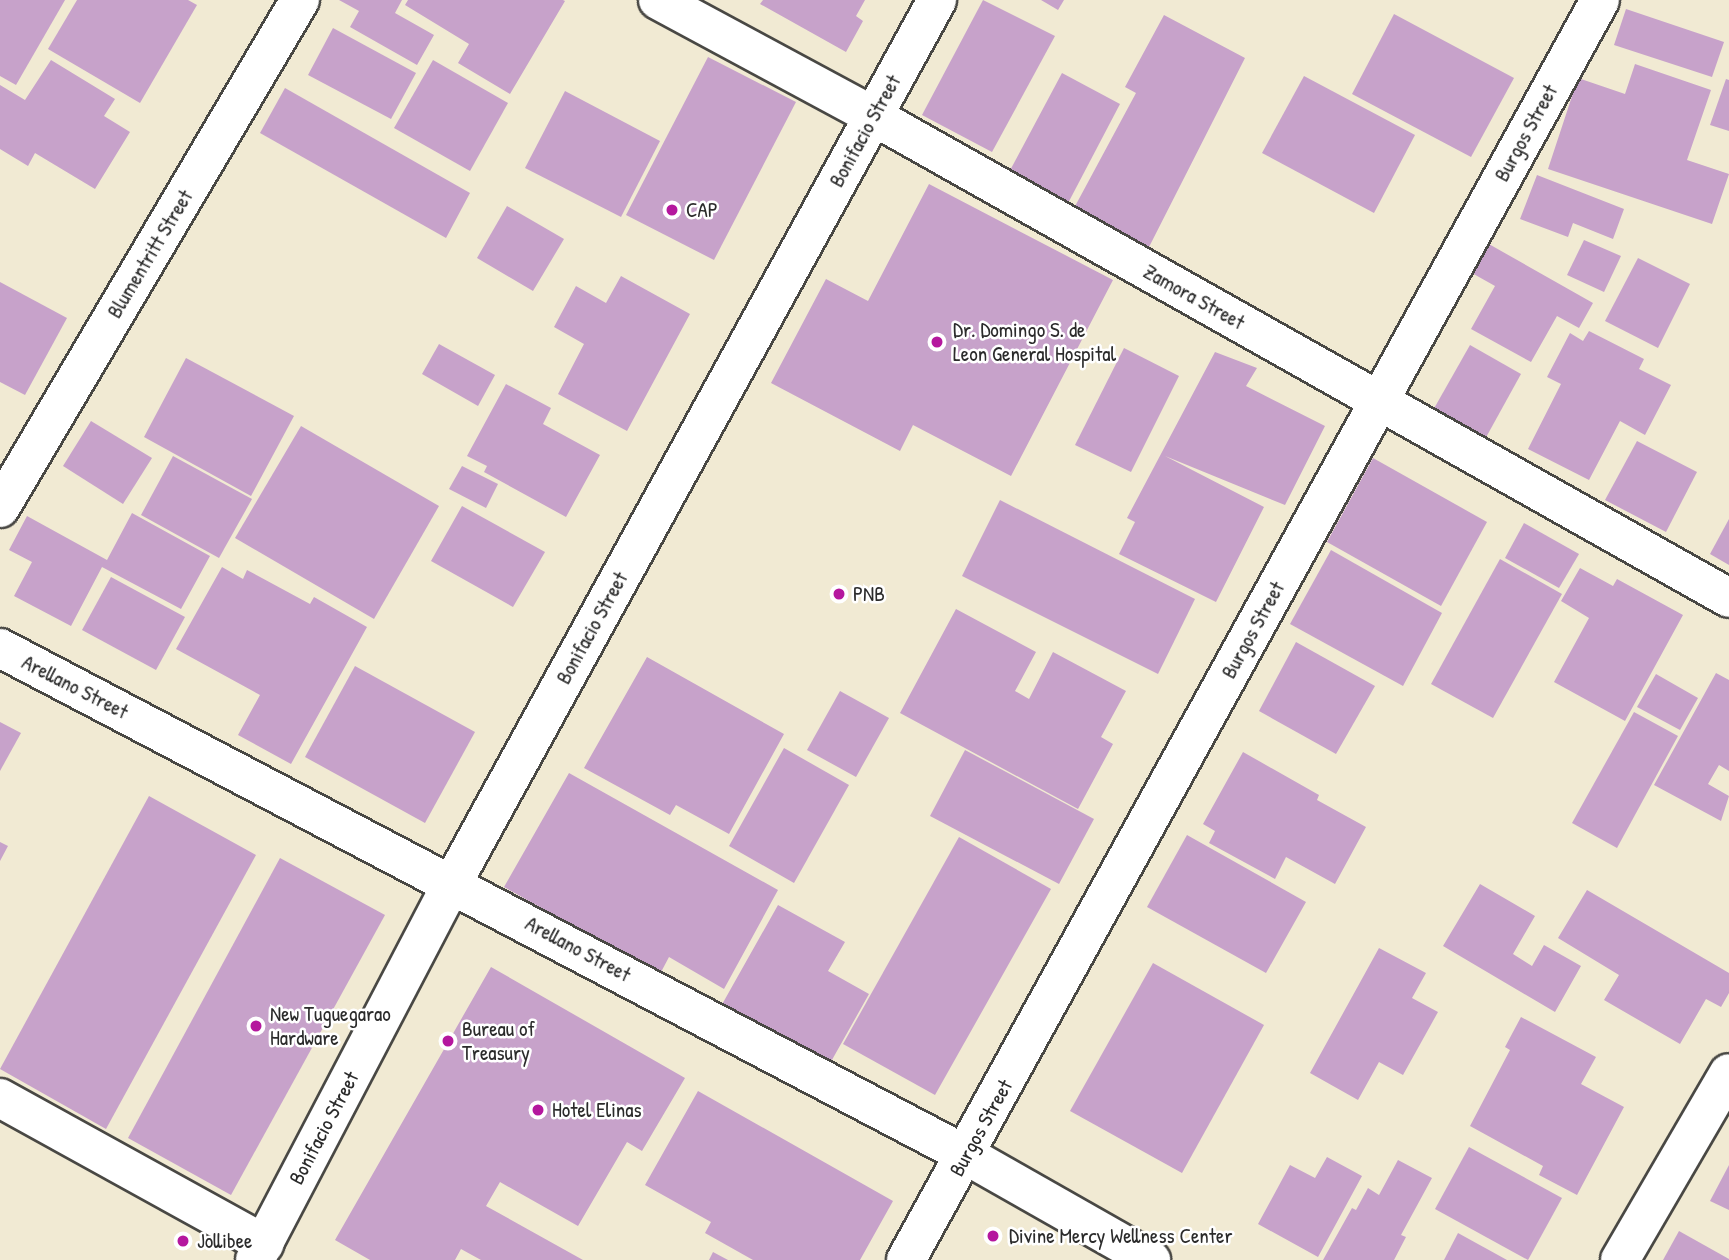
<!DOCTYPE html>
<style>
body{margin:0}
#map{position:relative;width:1729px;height:1260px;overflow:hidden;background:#f1ead3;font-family:"Patrick Hand",sans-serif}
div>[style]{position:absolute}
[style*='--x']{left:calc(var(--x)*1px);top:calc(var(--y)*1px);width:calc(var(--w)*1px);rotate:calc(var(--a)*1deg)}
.building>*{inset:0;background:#c7a2ca}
.roads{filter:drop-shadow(2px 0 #494844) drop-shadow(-2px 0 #494844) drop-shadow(0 2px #494844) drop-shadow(0 -2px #494844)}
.minor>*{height:38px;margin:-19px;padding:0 19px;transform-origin:19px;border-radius:19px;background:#fff}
.dots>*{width:19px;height:19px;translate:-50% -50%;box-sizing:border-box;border:4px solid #fff;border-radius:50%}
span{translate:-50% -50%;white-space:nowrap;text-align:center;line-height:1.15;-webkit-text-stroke:5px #fff;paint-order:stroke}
.street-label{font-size:21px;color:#2b2b2b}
.poi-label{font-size:21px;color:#2b2b2b}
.left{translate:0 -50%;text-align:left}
</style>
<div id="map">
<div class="building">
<i style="clip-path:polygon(0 0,65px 0,16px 85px,0 76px)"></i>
<i style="clip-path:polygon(77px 0,188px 0,197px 5px,140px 103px,48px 49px)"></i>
<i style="clip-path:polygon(339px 0,402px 0,395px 13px,434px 35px,417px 65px,350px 27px,359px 11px)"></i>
<i style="clip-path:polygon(408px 0,563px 0,565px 1px,510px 94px,458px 63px,469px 44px,405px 5px)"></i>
<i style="clip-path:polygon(763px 0,865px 0,856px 16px,863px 21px,846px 52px,760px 4px)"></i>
<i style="clip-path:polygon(983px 0,1055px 36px,992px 152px,922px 115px)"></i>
<i style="clip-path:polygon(1041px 0,1064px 0,1058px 10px)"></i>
<i style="clip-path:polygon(1626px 9px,1724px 42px,1712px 77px,1614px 45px)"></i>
<i style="clip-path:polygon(1394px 14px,1514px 78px,1471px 157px,1352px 94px)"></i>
<i style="clip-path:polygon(1164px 15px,1245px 58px,1148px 249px,1073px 210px,1136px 93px,1125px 87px)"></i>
<i style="clip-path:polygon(333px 28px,416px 73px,391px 119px,308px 75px)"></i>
<i style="clip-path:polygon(708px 57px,796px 102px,714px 260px,626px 215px)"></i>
<i style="clip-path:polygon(51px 60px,115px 99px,104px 116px,130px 132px,95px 189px,35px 153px,28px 166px,0 149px,0 85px,25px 100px)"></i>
<i style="clip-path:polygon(433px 60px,508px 103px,470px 171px,394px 128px)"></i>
<i style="clip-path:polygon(1635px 64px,1711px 90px,1687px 160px,1729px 174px,1712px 224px,1548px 169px,1578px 78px,1625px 94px)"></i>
<i style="clip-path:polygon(1062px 73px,1120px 104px,1066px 207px,1007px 176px)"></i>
<i style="clip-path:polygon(1304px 76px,1415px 135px,1374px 213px,1262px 153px)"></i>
<i style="clip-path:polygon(1726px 79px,1729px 80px,1729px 131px,1710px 125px)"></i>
<i style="clip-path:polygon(285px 88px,470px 193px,446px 238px,260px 133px)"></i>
<i style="clip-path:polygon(565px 91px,660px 141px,621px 217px,525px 168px)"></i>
<i style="clip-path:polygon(1537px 175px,1624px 209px,1613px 239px,1573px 223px,1568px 237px,1520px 219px)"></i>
<i style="clip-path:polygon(929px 184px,1113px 280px,1011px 476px,913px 425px,900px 451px,771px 383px,826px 279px,868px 301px)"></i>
<i style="clip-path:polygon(507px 206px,564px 239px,533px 291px,477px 258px)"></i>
<i style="clip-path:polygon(1480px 239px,1593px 303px,1579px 328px,1557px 316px,1531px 362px,1471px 329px,1495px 286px,1463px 268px)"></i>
<i style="clip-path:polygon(1584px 240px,1621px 256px,1604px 292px,1567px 275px)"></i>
<i style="clip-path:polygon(1638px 258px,1690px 284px,1658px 348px,1605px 321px)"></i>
<i style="clip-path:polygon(621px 276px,690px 314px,627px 431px,558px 394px,584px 344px,554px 327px,576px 286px,606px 303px)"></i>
<i style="clip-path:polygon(0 282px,67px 318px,25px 395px,0 382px)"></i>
<i style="clip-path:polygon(1589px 331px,1644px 359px,1639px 369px,1671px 385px,1645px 435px,1620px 421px,1589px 480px,1528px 449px,1561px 384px,1547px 377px,1570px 333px,1583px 341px)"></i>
<i style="clip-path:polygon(439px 344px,495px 375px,478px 406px,422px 374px)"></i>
<i style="clip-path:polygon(1470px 345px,1521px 374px,1484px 441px,1432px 412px)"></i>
<i style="clip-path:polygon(1124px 348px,1179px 376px,1131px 472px,1075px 445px)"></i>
<i style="clip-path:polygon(1215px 352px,1257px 368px,1246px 386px,1325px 426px,1285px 505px,1165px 456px,1264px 507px,1216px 602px,1119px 554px,1135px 522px,1127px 518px)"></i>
<i style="clip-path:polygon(186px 358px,294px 416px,251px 496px,144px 437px)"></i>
<i style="clip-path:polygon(506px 384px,551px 408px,543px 424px,600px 455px,566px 517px,484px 472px,487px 466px,467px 456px)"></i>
<i style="clip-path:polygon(91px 421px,152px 458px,123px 504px,63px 466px)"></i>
<i style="clip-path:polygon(301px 426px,439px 506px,374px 619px,235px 538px)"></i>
<i style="clip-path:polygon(1637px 441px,1697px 472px,1666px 532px,1605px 500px)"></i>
<i style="clip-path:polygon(173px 456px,252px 499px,219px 558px,141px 515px)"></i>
<i style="clip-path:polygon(1373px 458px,1487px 522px,1441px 606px,1327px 542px)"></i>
<i style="clip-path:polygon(462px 466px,498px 484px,486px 508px,449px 489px)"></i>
<i style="clip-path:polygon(1000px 500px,1195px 599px,1158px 674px,962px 576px)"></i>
<i style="clip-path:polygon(462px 506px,545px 552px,513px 607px,431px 561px)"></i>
<i style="clip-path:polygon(132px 513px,210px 556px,181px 609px,102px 567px,71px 626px,14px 596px,32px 562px,9px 550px,27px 516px,107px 560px)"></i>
<i style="clip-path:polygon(1729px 519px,1729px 565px,1710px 554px)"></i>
<i style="clip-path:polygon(1524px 523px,1579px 554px,1559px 588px,1505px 558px)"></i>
<i style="clip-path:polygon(1331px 550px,1442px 613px,1403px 686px,1290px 624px)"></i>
<i style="clip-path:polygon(1500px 559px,1562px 594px,1493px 718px,1431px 684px)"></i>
<i style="clip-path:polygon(222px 567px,243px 579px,247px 570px,310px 604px,314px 597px,367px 627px,291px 764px,238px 735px,260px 695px,176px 649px)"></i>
<i style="clip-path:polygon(1580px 568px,1613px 586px,1617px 579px,1683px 615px,1625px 721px,1554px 682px,1589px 618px,1561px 601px)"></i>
<i style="clip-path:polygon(111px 577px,185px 617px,156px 670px,82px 630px)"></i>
<i style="clip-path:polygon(956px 609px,1036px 652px,1015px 691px,1029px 699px,1053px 652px,1126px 691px,1101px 737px,1113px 744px,1078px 809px,900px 713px)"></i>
<i style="clip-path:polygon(1296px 642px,1375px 686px,1336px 754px,1259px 711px)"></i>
<i style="clip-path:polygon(647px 657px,784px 734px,729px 834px,676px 805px,670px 815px,584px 768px)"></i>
<i style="clip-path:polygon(355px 666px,475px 732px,425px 823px,305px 757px)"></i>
<i style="clip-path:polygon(1716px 673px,1729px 680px,1729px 771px,1719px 765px,1708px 784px,1729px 796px,1721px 821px,1654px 785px)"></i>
<i style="clip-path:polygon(1656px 674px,1698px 698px,1680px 730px,1637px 707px)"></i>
<i style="clip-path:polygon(840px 691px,889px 718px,856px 777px,807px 750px)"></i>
<i style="clip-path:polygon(1634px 712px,1678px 736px,1617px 848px,1572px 823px)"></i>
<i style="clip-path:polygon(0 722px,21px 733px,0 771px)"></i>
<i style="clip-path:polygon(784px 748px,849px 785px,794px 883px,729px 846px)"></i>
<i style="clip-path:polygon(965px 750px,1094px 819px,1059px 884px,930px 816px)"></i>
<i style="clip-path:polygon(1243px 752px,1319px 795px,1317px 800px,1366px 827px,1335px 884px,1286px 857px,1275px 879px,1209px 843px,1215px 831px,1203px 824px)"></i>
<i style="clip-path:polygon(569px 773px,778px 890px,724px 989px,669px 957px,660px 974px,504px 887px)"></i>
<i style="clip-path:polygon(149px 796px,256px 855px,106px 1129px,0 1069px)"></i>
<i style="clip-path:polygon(1187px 835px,1306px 902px,1266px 973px,1147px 907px)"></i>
<i style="clip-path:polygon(959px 837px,1051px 889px,935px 1095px,843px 1044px)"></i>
<i style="clip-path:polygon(0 842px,8px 846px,0 861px)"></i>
<i style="clip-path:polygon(280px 858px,385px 915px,231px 1195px,128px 1138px)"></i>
<i style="clip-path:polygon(1480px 884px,1535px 916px,1513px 954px,1532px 966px,1544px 945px,1581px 966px,1555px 1012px,1443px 946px)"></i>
<i style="clip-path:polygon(1587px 890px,1729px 973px,1729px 993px,1721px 1007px,1706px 999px,1680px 1044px,1604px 1000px,1619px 975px,1558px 938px)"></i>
<i style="clip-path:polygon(778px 905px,845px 942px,828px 971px,869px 994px,828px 1067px,720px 1008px)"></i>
<i style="clip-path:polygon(1379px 948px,1426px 973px,1412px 998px,1438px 1012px,1403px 1075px,1379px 1062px,1358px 1100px,1310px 1073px)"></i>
<i style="clip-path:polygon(1153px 963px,1264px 1025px,1182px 1173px,1070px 1111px)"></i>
<i style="clip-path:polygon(491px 967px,685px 1078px,642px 1151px,627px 1142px,578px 1226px,500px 1182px,486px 1206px,583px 1260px,481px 1260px,461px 1249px,455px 1260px,370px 1260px,335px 1240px)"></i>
<i style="clip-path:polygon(1521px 1017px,1596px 1057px,1581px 1084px,1624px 1107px,1577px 1195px,1539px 1175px,1543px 1166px,1470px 1126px,1510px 1050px,1505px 1047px)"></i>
<i style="clip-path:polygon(698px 1091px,893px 1201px,860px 1260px,753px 1260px,705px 1233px,711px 1222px,645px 1185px)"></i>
<i style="clip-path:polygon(1469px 1147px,1562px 1198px,1528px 1260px,1435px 1209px)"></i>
<i style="clip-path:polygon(1327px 1157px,1362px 1176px,1318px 1257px,1258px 1224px,1290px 1165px,1315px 1178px)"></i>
<i style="clip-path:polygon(1398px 1160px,1432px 1178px,1401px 1235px,1406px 1237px,1394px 1260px,1323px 1260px,1352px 1208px,1356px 1210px,1368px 1188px,1379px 1195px)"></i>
<i style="clip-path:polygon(1729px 1165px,1729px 1210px,1710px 1201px)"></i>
<i style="clip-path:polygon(1679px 1231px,1729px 1259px,1729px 1260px,1663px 1260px)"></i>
<i style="clip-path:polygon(1458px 1233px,1507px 1260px,1444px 1260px)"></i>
<i style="clip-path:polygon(713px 1252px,728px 1260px,709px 1260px)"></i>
</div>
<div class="roads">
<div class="minor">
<i style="--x:658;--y:0;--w:244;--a:28.3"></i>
<i style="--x:873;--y:116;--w:982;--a:29.38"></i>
<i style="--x:0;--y:508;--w:590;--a:-59.44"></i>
<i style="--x:0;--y:648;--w:1091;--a:27.69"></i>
<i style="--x:966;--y:1155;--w:213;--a:29.6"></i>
<i style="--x:0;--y:1098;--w:302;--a:28.9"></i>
<i style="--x:255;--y:1260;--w:427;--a:-62.4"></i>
<i style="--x:453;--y:882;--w:1006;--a:-61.24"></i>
<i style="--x:906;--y:1260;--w:1438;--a:-61.15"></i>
<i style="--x:1620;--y:1260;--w:216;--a:-59.8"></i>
</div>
</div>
<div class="dots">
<i style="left:672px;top:210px;background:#b5179e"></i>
<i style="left:937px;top:342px;background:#b5179e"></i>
<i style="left:839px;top:594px;background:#b5179e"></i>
<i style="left:256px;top:1026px;background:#b5179e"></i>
<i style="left:448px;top:1041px;background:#b5179e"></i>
<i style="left:538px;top:1110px;background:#b5179e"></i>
<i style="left:993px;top:1236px;background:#b5179e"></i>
<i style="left:183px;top:1241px;background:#b5179e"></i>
</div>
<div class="street-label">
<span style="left:865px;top:131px;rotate:-61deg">Bonifacio Street</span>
<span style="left:1526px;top:133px;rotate:-61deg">Burgos Street</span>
<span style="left:150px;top:254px;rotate:-59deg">Blumentritt Street</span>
<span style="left:1194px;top:297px;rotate:29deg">Zamora Street</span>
<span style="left:592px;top:628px;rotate:-61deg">Bonifacio Street</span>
<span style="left:1253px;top:630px;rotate:-61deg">Burgos Street</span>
<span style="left:75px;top:687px;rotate:27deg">Arellano Street</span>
<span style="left:578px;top:949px;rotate:28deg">Arellano Street</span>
<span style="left:324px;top:1128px;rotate:-62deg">Bonifacio Street</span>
<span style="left:981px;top:1128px;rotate:-61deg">Burgos Street</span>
</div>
<div class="poi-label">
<span class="left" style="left:686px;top:210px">CAP</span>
<span class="left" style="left:953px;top:342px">Dr. Domingo S. de<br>Leon General Hospital</span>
<span class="left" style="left:853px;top:594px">PNB</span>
<span class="left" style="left:270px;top:1026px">New Tuguegarao<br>Hardware</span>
<span class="left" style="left:462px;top:1041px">Bureau of<br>Treasury</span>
<span class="left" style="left:552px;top:1110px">Hotel Elinas</span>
<span class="left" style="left:1009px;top:1236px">Divine Mercy Wellness Center</span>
<span class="left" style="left:197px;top:1241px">Jollibee</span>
</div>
</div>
